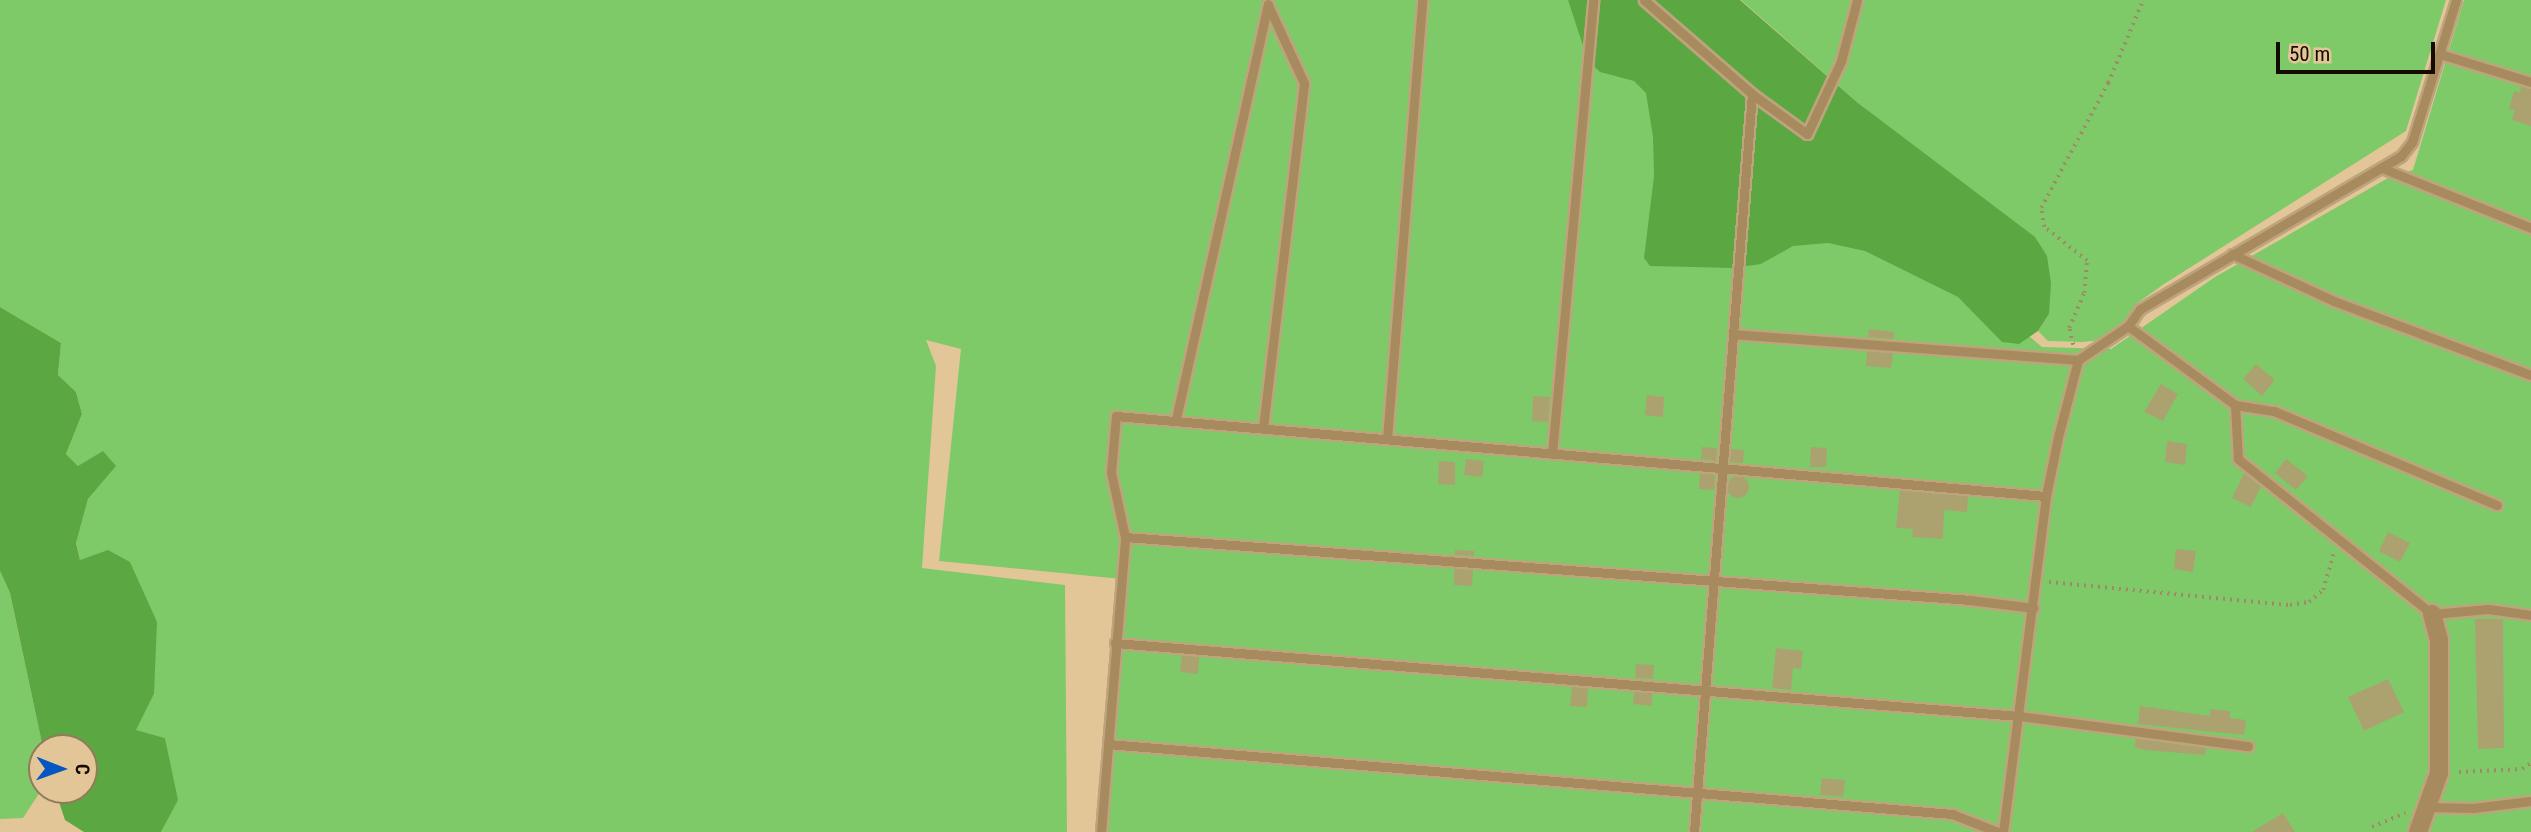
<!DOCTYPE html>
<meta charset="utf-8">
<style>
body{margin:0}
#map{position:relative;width:2531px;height:832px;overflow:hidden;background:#e3c698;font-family:"Roboto Condensed",sans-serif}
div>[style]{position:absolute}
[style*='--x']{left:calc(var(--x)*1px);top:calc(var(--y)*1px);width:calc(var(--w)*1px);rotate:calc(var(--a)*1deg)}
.green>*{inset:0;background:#7fca68}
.forest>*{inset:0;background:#5ba843}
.building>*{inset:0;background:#aba270}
.round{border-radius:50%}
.path>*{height:3.5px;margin-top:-1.75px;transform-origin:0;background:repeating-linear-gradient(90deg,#a08966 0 2px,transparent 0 7px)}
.roads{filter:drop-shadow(2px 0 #bea47d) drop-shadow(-2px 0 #bea47d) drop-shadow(0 2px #bea47d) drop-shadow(0 -2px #bea47d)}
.service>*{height:9px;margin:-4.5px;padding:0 4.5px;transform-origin:4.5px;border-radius:4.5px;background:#a78a5d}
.minor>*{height:18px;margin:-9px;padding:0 9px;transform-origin:9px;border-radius:9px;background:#a78a5d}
span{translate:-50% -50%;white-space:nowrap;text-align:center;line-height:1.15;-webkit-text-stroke:5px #e3c698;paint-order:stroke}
.north{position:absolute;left:28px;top:734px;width:70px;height:70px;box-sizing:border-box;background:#e3c698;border:2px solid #917b5b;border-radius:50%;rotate:91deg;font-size:19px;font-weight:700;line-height:28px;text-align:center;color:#150b00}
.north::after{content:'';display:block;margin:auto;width:24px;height:32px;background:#0556c0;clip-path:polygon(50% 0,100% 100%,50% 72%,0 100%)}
.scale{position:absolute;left:2276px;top:42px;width:159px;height:32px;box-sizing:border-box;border:4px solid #150b00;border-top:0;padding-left:9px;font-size:21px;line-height:24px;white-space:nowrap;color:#150b00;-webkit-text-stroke:5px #e3c698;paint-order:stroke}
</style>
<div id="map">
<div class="green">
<i style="clip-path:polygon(0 0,1623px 0,2042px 347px,2111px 349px,2215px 277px,2388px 178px,2413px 170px,2464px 0,2531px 0,2531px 832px,1103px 832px,1121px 579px,939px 561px,961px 349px,926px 340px,936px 366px,922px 568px,1065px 585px,1067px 832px,161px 832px,177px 800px,165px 738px,135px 730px,154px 694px,80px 560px,76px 542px,88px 499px,115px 466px,78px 466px,66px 454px,82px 414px,76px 392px,58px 375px,61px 343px,0 307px)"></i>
<i style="clip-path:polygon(1741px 0,2446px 0,2406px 131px,2164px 284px,2136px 304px,2120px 327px,2102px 340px,2082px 342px,2048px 341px,2038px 331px,2049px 314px,1937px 165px,1858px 103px)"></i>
<i style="clip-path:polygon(0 571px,10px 593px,43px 748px,42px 789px,23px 818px,0 819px)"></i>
</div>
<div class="forest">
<i style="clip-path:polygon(1568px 0,1740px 0,1858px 103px,2035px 237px,2047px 256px,2051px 283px,2049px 314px,2038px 331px,2019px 344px,2002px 342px,1958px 297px,1865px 251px,1828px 243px,1793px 246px,1761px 264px,1733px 268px,1650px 266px,1644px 258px,1654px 176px,1653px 137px,1646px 93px,1634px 81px,1600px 72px,1588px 61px)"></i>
<i style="clip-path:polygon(0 307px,61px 343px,58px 375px,76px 392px,82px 414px,66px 454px,78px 466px,103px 451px,116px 466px,88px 499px,76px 543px,80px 560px,108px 550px,130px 562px,157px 622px,154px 694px,136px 730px,165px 738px,178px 800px,161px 832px,84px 832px,65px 820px,55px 790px,84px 790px,84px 748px,43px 748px,10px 593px,0 571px)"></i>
</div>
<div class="building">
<i style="clip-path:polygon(2521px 86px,2531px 89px,2531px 126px,2512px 120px,2515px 110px,2509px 109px,2514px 91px,2520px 93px)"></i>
<i style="clip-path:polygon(1869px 329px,1894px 332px,1894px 339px,1868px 337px)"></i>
<i style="clip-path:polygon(1867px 351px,1893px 353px,1891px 368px,1866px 366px)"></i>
<i style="clip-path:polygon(2256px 364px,2275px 380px,2262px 396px,2243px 379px)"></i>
<i style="clip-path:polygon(2161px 384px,2178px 394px,2163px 421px,2144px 412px)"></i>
<i style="clip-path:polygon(1647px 395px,1664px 397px,1663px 417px,1645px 415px)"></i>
<i style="clip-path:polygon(1533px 396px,1550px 397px,1548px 422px,1532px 421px)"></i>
<i style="clip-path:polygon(2167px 441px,2187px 444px,2185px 465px,2165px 462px)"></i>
<i style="clip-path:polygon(1702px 447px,1717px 448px,1716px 461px,1701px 459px)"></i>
<i style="clip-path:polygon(1811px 447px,1827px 448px,1826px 467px,1810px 467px)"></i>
<i style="clip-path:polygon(1731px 449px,1744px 450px,1743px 463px,1730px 462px)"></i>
<i style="clip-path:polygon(1466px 459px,1484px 461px,1482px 477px,1464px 475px)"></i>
<i style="clip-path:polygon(2286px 459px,2308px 476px,2296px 490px,2275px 473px)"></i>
<i style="clip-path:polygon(1439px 461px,1455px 462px,1455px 485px,1438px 484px)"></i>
<i style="clip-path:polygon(1700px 473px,1715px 475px,1714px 490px,1699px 489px)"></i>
<i style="clip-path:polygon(2244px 473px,2261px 486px,2251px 507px,2232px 498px)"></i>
<i class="round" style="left:1727px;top:476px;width:22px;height:22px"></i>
<i style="clip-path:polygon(1900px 490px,1968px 496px,1967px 512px,1944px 510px,1943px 539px,1912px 537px,1913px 529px,1896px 528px)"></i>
<i style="clip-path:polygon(2388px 532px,2410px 543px,2400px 562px,2379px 551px)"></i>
<i style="clip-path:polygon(2176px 549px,2196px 551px,2193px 572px,2174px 569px)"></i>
<i style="clip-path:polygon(1455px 550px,1474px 551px,1474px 556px,1455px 555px)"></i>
<i style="clip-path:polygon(1454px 569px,1473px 570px,1472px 586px,1454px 585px)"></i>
<i style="clip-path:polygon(2475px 619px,2503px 619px,2504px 748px,2478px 749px)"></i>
<i style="clip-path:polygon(1776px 648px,1803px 651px,1801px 669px,1793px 668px,1791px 690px,1772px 688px)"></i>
<i style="clip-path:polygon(1182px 655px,1199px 657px,1198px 674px,1180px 672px)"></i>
<i style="clip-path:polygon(1636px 664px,1654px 665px,1653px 679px,1635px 678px)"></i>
<i style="clip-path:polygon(2388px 679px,2404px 712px,2364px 731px,2348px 697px)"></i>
<i style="clip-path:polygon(1572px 687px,1588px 688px,1587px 707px,1570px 706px)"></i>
<i style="clip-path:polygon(1634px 692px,1652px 693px,1652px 706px,1633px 704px)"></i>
<i style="clip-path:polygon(2140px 706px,2210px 716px,2210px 709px,2230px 711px,2230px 718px,2246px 720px,2244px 735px,2138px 724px)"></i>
<i style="clip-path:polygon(2136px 738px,2206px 747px,2205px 755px,2145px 750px,2134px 747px)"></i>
<i style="clip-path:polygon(1822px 778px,1845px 780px,1843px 797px,1820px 795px)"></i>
<i style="clip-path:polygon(2283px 813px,2295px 832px,2252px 832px)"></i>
</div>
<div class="path">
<i style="--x:2073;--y:345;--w:17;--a:-103"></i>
<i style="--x:2069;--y:328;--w:38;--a:-67"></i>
<i style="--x:2084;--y:293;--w:32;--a:-85"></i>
<i style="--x:2087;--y:261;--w:55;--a:-141.7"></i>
<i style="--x:2044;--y:227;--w:19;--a:-99"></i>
<i style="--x:2041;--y:208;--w:142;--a:-61.8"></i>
<i style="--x:2108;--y:83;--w:90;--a:-67.1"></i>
<i style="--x:2049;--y:582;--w:242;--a:5.5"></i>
<i style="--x:2290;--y:605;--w:19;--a:-9"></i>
<i style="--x:2309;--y:602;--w:18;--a:-41"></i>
<i style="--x:2323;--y:590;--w:37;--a:-74"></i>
<i style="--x:2459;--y:772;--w:63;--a:-2.7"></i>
<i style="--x:2522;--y:769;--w:11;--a:-34"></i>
<i style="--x:2372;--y:827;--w:36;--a:-23"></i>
</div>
<div class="roads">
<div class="service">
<i style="--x:1644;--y:0;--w:143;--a:41"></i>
<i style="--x:2456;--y:0;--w:149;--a:107.2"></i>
<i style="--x:2412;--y:142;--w:18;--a:128"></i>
<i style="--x:2401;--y:156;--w:303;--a:149.6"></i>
<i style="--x:2140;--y:309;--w:21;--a:125"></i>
<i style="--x:2128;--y:326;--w:133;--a:36.4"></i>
<i style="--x:2235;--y:405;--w:54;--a:86.8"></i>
<i style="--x:2238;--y:459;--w:248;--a:38.6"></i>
<i style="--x:2432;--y:614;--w:56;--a:-5.1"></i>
<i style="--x:2488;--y:609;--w:43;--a:7.9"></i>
<i style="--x:2440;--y:54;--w:95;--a:17.1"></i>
<i style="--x:2382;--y:168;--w:161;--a:21.9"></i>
<i style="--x:2232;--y:254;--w:112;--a:24.7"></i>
<i style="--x:2334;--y:301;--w:210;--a:20.6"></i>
<i style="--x:1733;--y:334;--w:346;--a:4.3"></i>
<i style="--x:2235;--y:405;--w:39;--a:9"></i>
<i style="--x:2274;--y:411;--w:242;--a:22.9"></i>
<i style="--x:1176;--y:419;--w:425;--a:-77.5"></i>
<i style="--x:1263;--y:428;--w:347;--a:-83.2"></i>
<i style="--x:1304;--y:83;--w:86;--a:-114.8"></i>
<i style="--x:1387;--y:439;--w:440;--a:-85.4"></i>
<i style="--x:1552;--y:454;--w:456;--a:-84.8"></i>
<i style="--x:1125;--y:537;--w:847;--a:4.26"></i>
<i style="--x:1970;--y:600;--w:64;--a:7.2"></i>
<i style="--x:1115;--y:643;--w:907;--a:4.62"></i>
<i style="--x:2019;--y:716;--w:231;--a:7.5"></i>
<i style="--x:1108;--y:744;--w:847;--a:4.74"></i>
<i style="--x:1952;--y:814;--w:49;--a:21.4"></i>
<i style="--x:2427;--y:807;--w:46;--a:1.2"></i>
<i style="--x:2473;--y:808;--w:58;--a:-6.9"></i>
<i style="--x:1101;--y:832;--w:296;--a:-85.3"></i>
<i style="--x:1125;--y:537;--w:66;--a:-102.2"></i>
<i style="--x:1111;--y:472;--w:56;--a:-84.9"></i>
<i style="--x:1116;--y:416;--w:933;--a:4.92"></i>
<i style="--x:1694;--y:832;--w:740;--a:-85.51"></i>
<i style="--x:1752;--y:94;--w:68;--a:36"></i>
<i style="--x:1807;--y:134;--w:81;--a:-65"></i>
<i style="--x:1841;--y:61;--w:63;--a:-75.3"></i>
<i style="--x:2003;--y:832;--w:339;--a:-82.7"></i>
<i style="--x:2046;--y:496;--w:60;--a:-78.5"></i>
<i style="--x:2058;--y:437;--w:80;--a:-75.4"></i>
<i style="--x:2078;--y:360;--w:60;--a:-34.2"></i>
</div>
<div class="minor">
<i style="--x:2418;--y:832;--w:63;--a:-70.4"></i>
<i style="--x:2439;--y:773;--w:133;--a:-90"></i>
<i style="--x:2439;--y:640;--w:27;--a:-105"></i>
</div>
</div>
<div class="north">С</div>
<div class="scale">50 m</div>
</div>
